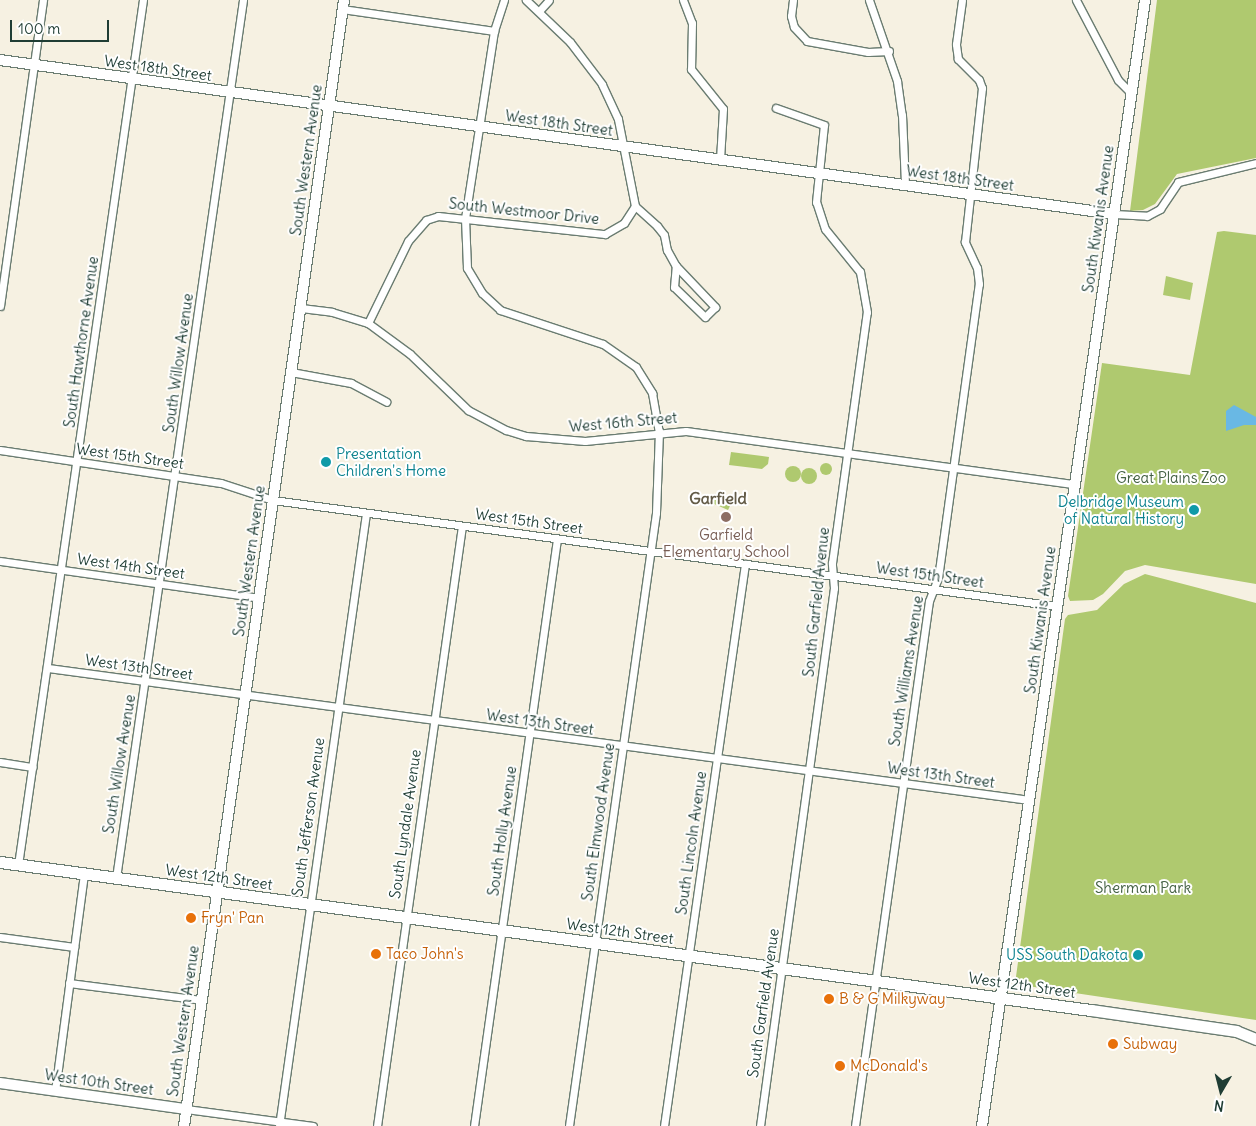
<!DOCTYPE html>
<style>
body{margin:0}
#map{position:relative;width:1256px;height:1126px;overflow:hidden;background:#f6f1e2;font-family:Delius,sans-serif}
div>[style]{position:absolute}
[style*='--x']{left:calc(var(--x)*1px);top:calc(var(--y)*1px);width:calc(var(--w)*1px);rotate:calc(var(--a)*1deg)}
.green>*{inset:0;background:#afc96f}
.round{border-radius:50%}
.water>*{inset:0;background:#69b8e4}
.roads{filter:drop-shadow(1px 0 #6a7c71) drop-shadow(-1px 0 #6a7c71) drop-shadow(0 1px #6a7c71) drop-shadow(0 -1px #6a7c71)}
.street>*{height:7px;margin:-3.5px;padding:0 3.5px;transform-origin:3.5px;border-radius:3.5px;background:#fff}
.secondary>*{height:10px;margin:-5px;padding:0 5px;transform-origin:5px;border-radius:5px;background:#fff}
.primary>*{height:11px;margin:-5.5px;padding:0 5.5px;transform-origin:5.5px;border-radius:5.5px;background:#fff}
.dots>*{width:14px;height:14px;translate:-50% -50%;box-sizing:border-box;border:2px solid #fff;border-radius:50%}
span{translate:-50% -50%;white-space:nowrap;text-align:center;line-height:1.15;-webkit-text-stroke:4px #fff;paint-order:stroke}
.street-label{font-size:15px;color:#1f3d34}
.culture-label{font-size:15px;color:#0d838f}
.left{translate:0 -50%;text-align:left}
.right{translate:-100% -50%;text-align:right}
.park-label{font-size:15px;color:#436043}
.education-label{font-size:15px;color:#785e54}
.food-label{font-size:15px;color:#c56008}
.neighbourhood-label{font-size:16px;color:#645c48;font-weight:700}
.north{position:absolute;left:1196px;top:1066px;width:50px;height:50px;-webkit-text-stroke:4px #fff;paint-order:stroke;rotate:188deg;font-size:14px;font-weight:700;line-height:20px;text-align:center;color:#1f3d34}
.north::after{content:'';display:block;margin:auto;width:18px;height:22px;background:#1f3d34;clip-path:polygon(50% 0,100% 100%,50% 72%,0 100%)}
.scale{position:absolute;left:10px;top:20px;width:99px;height:22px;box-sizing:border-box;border:2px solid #1f3d34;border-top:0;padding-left:6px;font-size:15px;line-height:18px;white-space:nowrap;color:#1f3d34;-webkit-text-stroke:4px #fff;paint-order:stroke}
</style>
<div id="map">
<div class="green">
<i style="clip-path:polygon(1157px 0,1256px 0,1256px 158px,1177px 174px,1155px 204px,1143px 210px,1130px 211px)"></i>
<i style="clip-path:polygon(1224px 231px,1256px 235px,1256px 584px,1145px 565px,1125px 571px,1103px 594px,1093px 600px,1070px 601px,1068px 596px,1102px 363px,1190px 375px,1217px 232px)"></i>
<i style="clip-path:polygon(1166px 276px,1193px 283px,1190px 300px,1163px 295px)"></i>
<i style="clip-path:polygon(731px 452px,769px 457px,768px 464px,762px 469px,729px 465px)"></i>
<i class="round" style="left:820px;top:463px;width:12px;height:12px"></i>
<i class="round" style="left:785px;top:466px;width:16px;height:16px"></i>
<i class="round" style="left:801px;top:468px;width:16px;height:16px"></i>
<i style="clip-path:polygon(719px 493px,733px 500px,728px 510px,712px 503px)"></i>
<i style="clip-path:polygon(1145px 574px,1256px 603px,1256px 1020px,1015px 984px,1065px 619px,1068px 615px,1097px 610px,1124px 584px)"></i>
</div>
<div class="water">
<i style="clip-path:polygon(1234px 405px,1256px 417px,1256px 425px,1244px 425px,1226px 431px,1226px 411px)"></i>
</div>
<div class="roads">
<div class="street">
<i style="--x:504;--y:0;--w:33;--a:108"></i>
<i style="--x:494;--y:31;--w:189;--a:98.8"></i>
<i style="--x:465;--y:218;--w:50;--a:87.7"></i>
<i style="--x:467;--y:268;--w:29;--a:59"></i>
<i style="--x:482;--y:293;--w:25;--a:43"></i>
<i style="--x:500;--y:310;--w:108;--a:18.3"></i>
<i style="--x:603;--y:344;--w:40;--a:34.9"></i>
<i style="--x:636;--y:367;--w:31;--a:58"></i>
<i style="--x:652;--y:393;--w:39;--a:80"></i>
<i style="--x:659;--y:431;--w:82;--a:92.1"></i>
<i style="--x:656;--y:513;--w:619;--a:98.08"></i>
<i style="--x:683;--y:0;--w:25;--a:69"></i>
<i style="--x:692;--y:23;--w:46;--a:91.2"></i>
<i style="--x:691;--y:69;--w:51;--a:51.3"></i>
<i style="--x:723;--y:109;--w:51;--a:93.4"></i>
<i style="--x:793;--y:0;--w:16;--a:97"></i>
<i style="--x:791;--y:16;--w:11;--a:75"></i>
<i style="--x:794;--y:27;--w:19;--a:47"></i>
<i style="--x:807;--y:41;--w:62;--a:10.2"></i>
<i style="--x:868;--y:52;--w:21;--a:-3"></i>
<i style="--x:869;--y:0;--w:86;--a:70.9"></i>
<i style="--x:897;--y:81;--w:34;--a:82"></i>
<i style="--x:902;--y:115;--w:70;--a:87.5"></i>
<i style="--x:1076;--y:0;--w:90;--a:62.3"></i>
<i style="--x:1118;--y:80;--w:18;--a:45"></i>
<i style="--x:342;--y:9;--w:154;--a:8.2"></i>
<i style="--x:540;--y:10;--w:13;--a:-48"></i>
<i style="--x:635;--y:206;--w:30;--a:42"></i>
<i style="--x:657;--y:226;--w:11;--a:52"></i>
<i style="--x:664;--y:235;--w:15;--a:79"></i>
<i style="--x:667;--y:250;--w:18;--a:61"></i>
<i style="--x:676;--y:266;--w:57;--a:46.4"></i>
<i style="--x:715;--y:307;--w:14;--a:135"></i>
<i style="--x:705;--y:317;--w:43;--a:-135.9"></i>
<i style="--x:674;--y:287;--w:21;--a:-85"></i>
<i style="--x:1114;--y:214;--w:33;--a:3"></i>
<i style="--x:1147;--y:216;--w:15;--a:-28"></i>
<i style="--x:1160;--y:209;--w:32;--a:-56"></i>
<i style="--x:1178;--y:182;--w:80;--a:-13.7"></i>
<i style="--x:0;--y:306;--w:309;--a:-82"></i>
<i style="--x:301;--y:308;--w:31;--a:7"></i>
<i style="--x:332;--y:312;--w:38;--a:17"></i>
<i style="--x:368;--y:323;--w:52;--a:36.4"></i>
<i style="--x:410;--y:354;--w:81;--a:44"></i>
<i style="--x:468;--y:410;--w:43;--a:27.8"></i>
<i style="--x:506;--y:430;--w:21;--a:17"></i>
<i style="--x:526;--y:436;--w:59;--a:4.8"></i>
<i style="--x:585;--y:441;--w:101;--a:-5.7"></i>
<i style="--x:686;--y:431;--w:392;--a:7.8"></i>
<i style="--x:368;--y:323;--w:91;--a:-64"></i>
<i style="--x:408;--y:241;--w:28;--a:-49"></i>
<i style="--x:426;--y:220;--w:13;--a:-18"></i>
<i style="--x:438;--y:216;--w:168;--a:6.2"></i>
<i style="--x:605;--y:234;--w:22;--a:-30"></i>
<i style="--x:624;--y:223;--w:20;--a:-57"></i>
<i style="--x:635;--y:206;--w:89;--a:-101.1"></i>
<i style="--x:618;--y:119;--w:38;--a:-115"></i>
<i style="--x:602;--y:84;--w:53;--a:-127.3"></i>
<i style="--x:570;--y:42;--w:61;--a:-136.3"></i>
<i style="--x:291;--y:372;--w:61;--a:10.4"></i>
<i style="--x:351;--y:383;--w:40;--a:28"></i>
<i style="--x:0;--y:450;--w:223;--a:8.5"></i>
<i style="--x:221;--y:483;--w:55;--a:18.1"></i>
<i style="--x:273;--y:500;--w:791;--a:7.7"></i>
<i style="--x:0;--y:561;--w:262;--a:8.1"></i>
<i style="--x:48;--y:668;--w:990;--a:7.66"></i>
<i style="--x:0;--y:762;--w:33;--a:9"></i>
<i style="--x:18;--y:865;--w:874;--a:-81.78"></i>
<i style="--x:116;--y:878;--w:887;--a:-81.77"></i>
<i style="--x:0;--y:937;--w:75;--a:7.7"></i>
<i style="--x:69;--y:983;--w:133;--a:7.3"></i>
<i style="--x:55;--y:1091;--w:219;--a:-82.4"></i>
<i style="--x:186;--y:1109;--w:128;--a:7.6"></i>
<i style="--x:279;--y:1126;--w:619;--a:-81.92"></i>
<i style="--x:377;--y:1126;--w:606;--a:-81.94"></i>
<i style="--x:474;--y:1126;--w:593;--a:-81.95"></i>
<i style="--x:664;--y:1126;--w:568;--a:-81.8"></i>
<i style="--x:760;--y:1126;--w:543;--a:-82.17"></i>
<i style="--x:834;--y:588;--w:25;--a:-95"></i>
<i style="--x:832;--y:563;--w:253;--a:-82.1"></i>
<i style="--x:867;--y:312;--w:41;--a:-99.9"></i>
<i style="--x:860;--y:272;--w:55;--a:-129.1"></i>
<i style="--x:825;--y:229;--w:28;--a:-108"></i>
<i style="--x:816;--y:202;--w:77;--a:-84.1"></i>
<i style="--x:824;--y:125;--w:51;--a:-160.5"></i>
<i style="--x:855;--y:1126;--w:530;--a:-81.98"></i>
<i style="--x:929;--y:601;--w:25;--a:-69"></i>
<i style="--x:938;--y:578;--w:297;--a:-82.1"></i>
<i style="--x:979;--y:284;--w:16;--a:-97"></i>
<i style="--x:977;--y:268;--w:29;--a:-115"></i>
<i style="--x:965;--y:242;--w:155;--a:-83.7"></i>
<i style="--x:982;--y:88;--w:9;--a:-111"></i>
<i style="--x:979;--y:80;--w:30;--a:-135"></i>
<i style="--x:958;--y:59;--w:15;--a:-98"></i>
<i style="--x:956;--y:44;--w:44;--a:-82.2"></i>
</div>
<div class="secondary">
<i style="--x:0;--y:60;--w:1125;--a:7.87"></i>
<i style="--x:0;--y:1083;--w:188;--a:8"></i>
<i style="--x:184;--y:1126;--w:1137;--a:-81.91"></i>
<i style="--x:982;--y:1126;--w:1138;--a:-81.76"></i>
</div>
<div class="primary">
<i style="--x:0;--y:862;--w:1101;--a:7.73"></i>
<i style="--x:1091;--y:1010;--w:147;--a:8.2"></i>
<i style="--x:1236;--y:1031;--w:22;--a:22"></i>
</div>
</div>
<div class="dots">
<i style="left:326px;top:462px;background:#0f9aa8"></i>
<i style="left:1194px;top:510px;background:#0f9aa8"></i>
<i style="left:726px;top:517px;background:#8d6e63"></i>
<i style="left:191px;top:918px;background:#e8710a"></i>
<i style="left:376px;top:954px;background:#e8710a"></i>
<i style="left:1138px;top:955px;background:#0f9aa8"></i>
<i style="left:829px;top:999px;background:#e8710a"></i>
<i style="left:1113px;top:1044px;background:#e8710a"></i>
<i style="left:840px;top:1066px;background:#e8710a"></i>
</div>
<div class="street-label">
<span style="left:158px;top:68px;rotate:8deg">West 18th Street</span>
<span style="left:559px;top:123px;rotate:8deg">West 18th Street</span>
<span style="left:306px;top:160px;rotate:-82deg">South Western Avenue</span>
<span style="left:960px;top:178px;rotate:8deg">West 18th Street</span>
<span style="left:524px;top:211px;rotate:6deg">South Westmoor Drive</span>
<span style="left:1098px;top:219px;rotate:-82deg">South Kiwanis Avenue</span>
<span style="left:81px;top:342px;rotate:-82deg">South Hawthorne Avenue</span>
<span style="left:178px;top:363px;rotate:-82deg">South Willow Avenue</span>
<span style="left:623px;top:422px;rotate:-5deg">West 16th Street</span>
<span style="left:130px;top:456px;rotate:8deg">West 15th Street</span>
<span style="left:529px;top:521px;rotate:8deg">West 15th Street</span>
<span style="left:249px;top:561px;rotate:-82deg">South Western Avenue</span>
<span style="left:131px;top:566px;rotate:8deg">West 14th Street</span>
<span style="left:930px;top:575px;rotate:8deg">West 15th Street</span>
<span style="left:816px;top:602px;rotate:-84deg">South Garfield Avenue</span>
<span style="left:1040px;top:620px;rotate:-82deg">South Kiwanis Avenue</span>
<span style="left:139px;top:667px;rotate:8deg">West 13th Street</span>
<span style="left:906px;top:671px;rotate:-81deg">South Williams Avenue</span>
<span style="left:540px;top:722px;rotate:8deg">West 13th Street</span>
<span style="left:119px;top:764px;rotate:-81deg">South Willow Avenue</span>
<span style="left:941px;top:775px;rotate:8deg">West 13th Street</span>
<span style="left:308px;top:817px;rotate:-82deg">South Jefferson Avenue</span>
<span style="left:598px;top:822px;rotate:-82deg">South Elmwood Avenue</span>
<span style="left:405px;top:824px;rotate:-82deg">South Lyndale Avenue</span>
<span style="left:502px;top:831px;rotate:-82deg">South Holly Avenue</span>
<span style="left:691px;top:843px;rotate:-82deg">South Lincoln Avenue</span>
<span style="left:219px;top:877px;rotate:8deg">West 12th Street</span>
<span style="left:620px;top:931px;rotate:8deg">West 12th Street</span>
<span style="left:1022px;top:985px;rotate:8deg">West 12th Street</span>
<span style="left:763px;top:1003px;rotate:-82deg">South Garfield Avenue</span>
<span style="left:183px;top:1021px;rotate:-82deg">South Western Avenue</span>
<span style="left:99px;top:1082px;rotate:8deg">West 10th Street</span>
</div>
<div class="culture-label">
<span class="left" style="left:336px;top:462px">Presentation<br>Children's Home</span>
<span class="right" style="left:1184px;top:510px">Delbridge Museum<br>of Natural History</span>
<span class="right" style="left:1128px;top:955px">USS South Dakota</span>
</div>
<div class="park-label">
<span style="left:1171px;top:478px">Great Plains Zoo</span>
<span style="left:1143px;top:888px">Sherman Park</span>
</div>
<div class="education-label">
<span style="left:726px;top:543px">Garfield<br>Elementary School</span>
</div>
<div class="food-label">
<span class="left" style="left:201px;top:918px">Fryn' Pan</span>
<span class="left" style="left:386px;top:954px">Taco John's</span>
<span class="left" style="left:839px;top:999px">B &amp; G Milkyway</span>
<span class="left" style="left:1123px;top:1044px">Subway</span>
<span class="left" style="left:850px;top:1066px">McDonald's</span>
</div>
<div class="neighbourhood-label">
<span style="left:718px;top:498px">Garfield</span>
</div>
<div class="north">N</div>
<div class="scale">100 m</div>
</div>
